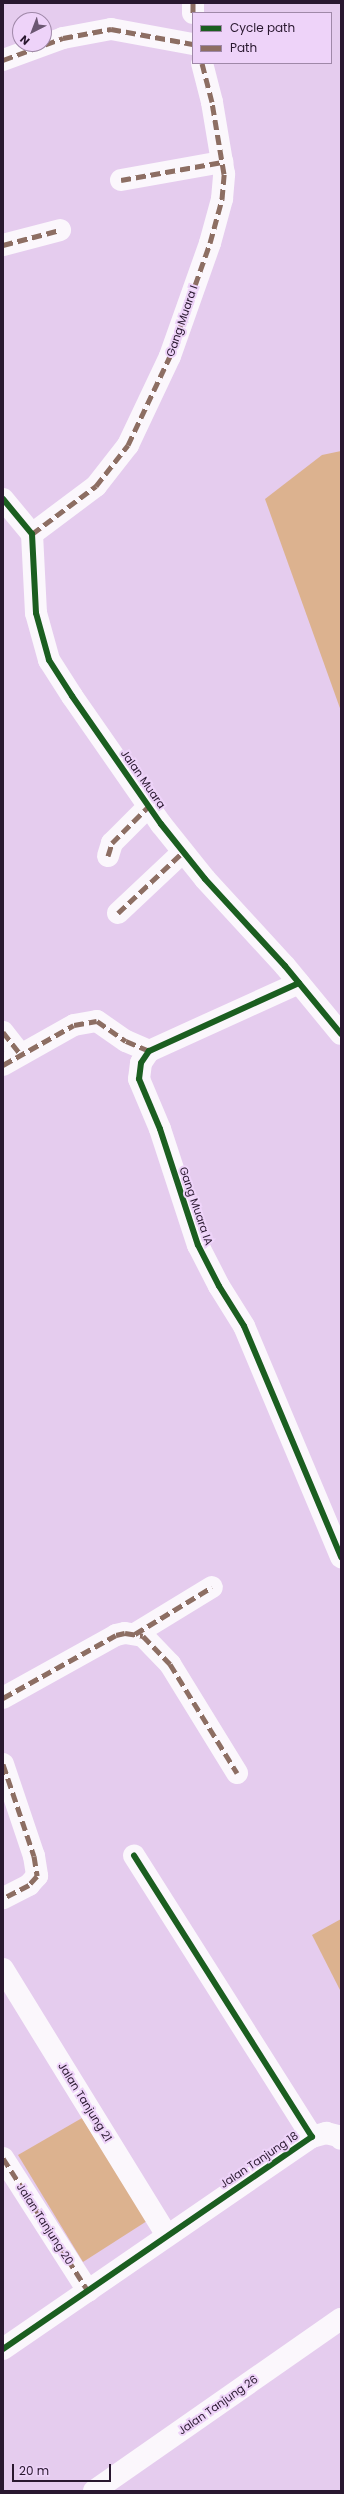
<!DOCTYPE html>
<style>
body{margin:0}
#map{position:relative;width:344px;height:2494px;overflow:hidden;background:#e5ccee;font-family:Poppins,sans-serif}
div>[style]{position:absolute}
[style*='--x']{left:calc(var(--x)*1px);top:calc(var(--y)*1px);width:calc(var(--w)*1px);rotate:calc(var(--a)*1deg)}
.green>*{inset:0;background:#dcb28f}
.minor>*{height:22px;margin:-11px;padding:0 11px;transform-origin:11px;border-radius:11px;background:#fbf7fc}
.quiet>*{height:5px;margin-top:-2.5px;transform-origin:0;background:repeating-linear-gradient(90deg,#8d6e63 0 10px,transparent 0 15px)}
.cycleway>*{height:6px;margin:-3px;padding:0 3px;transform-origin:3px;border-radius:3px;background:#1b5e20}
span{translate:-50% -50%;white-space:nowrap;text-align:center;line-height:1.15;-webkit-text-stroke:4px #eed3f9;paint-order:stroke}
.street-label{font-size:11px;color:#29182f}
.frame{position:absolute;inset:0;border:4px solid #29182f;pointer-events:none}
.legend{position:absolute;left:192px;top:12px;width:140px;height:52px;box-sizing:border-box;background:#eed3f9;border:1px solid #9f88a8;margin:0;padding:5px 7px;list-style:none;font-size:12px;color:#29182f}
.legend li{display:flex;align-items:center;gap:8px;height:20px}
.legend b{width:20px;border:1px solid #9f88a8}
.north{position:absolute;left:12px;top:12px;width:40px;height:40px;box-sizing:border-box;background:#eed3f9;border:1px solid #9f88a8;border-radius:50%;rotate:222deg;font-size:11px;font-weight:700;line-height:16px;text-align:center;color:#29182f}
.north::after{content:'';display:block;margin:auto;width:14px;height:18px;background:#6b5772;clip-path:polygon(50% 0,100% 100%,50% 72%,0 100%)}
.scale{position:absolute;left:12px;top:2464px;width:99px;height:18px;box-sizing:border-box;border:2px solid #29182f;border-top:0;padding-left:5px;font-size:12px;line-height:14px;white-space:nowrap;color:#29182f;-webkit-text-stroke:3px #eed3f9;paint-order:stroke}
</style>
<div id="map">
<div class="green">
<i style="clip-path:polygon(341px 451px,341px 711px,265px 499px,322px 455px)"></i>
<i style="clip-path:polygon(341px 1919px,341px 1992px,312px 1935px)"></i>
<i style="clip-path:polygon(82px 2118px,147px 2221px,83px 2262px,18px 2155px)"></i>
</div>
<div class="minor">
<i style="--x:193;--y:13;--w:10;--a:-90"></i>
<i style="--x:3;--y:60;--w:64;--a:-20.1"></i>
<i style="--x:63;--y:38;--w:49;--a:-10.6"></i>
<i style="--x:111;--y:29;--w:83;--a:10.4"></i>
<i style="--x:121;--y:180;--w:103;--a:-10.1"></i>
<i style="--x:3;--y:245;--w:59;--a:-14.7"></i>
<i style="--x:3;--y:499;--w:45;--a:50.4"></i>
<i style="--x:32;--y:534;--w:79;--a:87.1"></i>
<i style="--x:36;--y:613;--w:49;--a:74.5"></i>
<i style="--x:49;--y:660;--w:43;--a:57.4"></i>
<i style="--x:72;--y:696;--w:156;--a:55.2"></i>
<i style="--x:161;--y:824;--w:70;--a:51.3"></i>
<i style="--x:205;--y:879;--w:118;--a:47.4"></i>
<i style="--x:285;--y:966;--w:88;--a:50.5"></i>
<i style="--x:32;--y:534;--w:80;--a:-36.9"></i>
<i style="--x:96;--y:486;--w:52;--a:-52"></i>
<i style="--x:128;--y:445;--w:98;--a:-64.7"></i>
<i style="--x:170;--y:356;--w:120;--a:-70.5"></i>
<i style="--x:210;--y:243;--w:46;--a:-74.7"></i>
<i style="--x:222;--y:199;--w:25;--a:-85"></i>
<i style="--x:224;--y:174;--w:73;--a:-99.5"></i>
<i style="--x:212;--y:102;--w:40;--a:-104.4"></i>
<i style="--x:108;--y:856;--w:14;--a:-73"></i>
<i style="--x:112;--y:843;--w:54;--a:-45"></i>
<i style="--x:118;--y:913;--w:89;--a:-43.2"></i>
<i style="--x:299;--y:983;--w:165;--a:155.6"></i>
<i style="--x:149;--y:1051;--w:14;--a:124"></i>
<i style="--x:141;--y:1063;--w:16;--a:97"></i>
<i style="--x:139;--y:1079;--w:54;--a:67.2"></i>
<i style="--x:160;--y:1129;--w:122;--a:71.9"></i>
<i style="--x:198;--y:1245;--w:46;--a:62.9"></i>
<i style="--x:219;--y:1286;--w:47;--a:58"></i>
<i style="--x:244;--y:1326;--w:251;--a:67.2"></i>
<i style="--x:3;--y:1032;--w:28;--a:52"></i>
<i style="--x:3;--y:1065;--w:81;--a:-29.4"></i>
<i style="--x:74;--y:1025;--w:23;--a:-10"></i>
<i style="--x:97;--y:1021;--w:35;--a:35"></i>
<i style="--x:126;--y:1041;--w:25;--a:23"></i>
<i style="--x:135;--y:1634;--w:90;--a:-31.4"></i>
<i style="--x:3;--y:1698;--w:129;--a:-29.1"></i>
<i style="--x:116;--y:1635;--w:9;--a:-13"></i>
<i style="--x:125;--y:1633;--w:18;--a:9"></i>
<i style="--x:143;--y:1636;--w:39;--a:46"></i>
<i style="--x:170;--y:1664;--w:128;--a:58.4"></i>
<i style="--x:3;--y:1764;--w:97;--a:71.4"></i>
<i style="--x:34;--y:1856;--w:20;--a:81"></i>
<i style="--x:37;--y:1876;--w:12;--a:132"></i>
<i style="--x:29;--y:1885;--w:29;--a:153"></i>
<i style="--x:3;--y:1969;--w:313;--a:58.4"></i>
<i style="--x:312;--y:2137;--w:15;--a:-16"></i>
<i style="--x:326;--y:2133;--w:12;--a:14"></i>
<i style="--x:338;--y:2136;--w:4;--a:45"></i>
<i style="--x:3;--y:2158;--w:158;--a:57.4"></i>
<i style="--x:3;--y:2349;--w:375;--a:-34.5"></i>
<i style="--x:312;--y:2137;--w:333;--a:-122.3"></i>
<i style="--x:94;--y:2491;--w:301;--a:-34.9"></i>
</div>
<div class="quiet">
<i style="--x:193;--y:13;--w:10;--a:-90"></i>
<i style="--x:3;--y:60;--w:64;--a:-20.1"></i>
<i style="--x:63;--y:38;--w:49;--a:-10.6"></i>
<i style="--x:111;--y:29;--w:83;--a:10.4"></i>
<i style="--x:121;--y:180;--w:103;--a:-10.1"></i>
<i style="--x:3;--y:245;--w:59;--a:-14.7"></i>
<i style="--x:32;--y:534;--w:80;--a:-36.9"></i>
<i style="--x:96;--y:486;--w:52;--a:-52"></i>
<i style="--x:128;--y:445;--w:98;--a:-64.7"></i>
<i style="--x:170;--y:356;--w:120;--a:-70.5"></i>
<i style="--x:210;--y:243;--w:46;--a:-74.7"></i>
<i style="--x:222;--y:199;--w:25;--a:-85"></i>
<i style="--x:224;--y:174;--w:73;--a:-99.5"></i>
<i style="--x:212;--y:102;--w:40;--a:-104.4"></i>
<i style="--x:108;--y:856;--w:14;--a:-73"></i>
<i style="--x:112;--y:843;--w:54;--a:-45"></i>
<i style="--x:118;--y:913;--w:89;--a:-43.2"></i>
<i style="--x:3;--y:1032;--w:28;--a:52"></i>
<i style="--x:3;--y:1065;--w:81;--a:-29.4"></i>
<i style="--x:74;--y:1025;--w:23;--a:-10"></i>
<i style="--x:97;--y:1021;--w:35;--a:35"></i>
<i style="--x:126;--y:1041;--w:25;--a:23"></i>
<i style="--x:135;--y:1634;--w:90;--a:-31.4"></i>
<i style="--x:3;--y:1698;--w:129;--a:-29.1"></i>
<i style="--x:116;--y:1635;--w:9;--a:-13"></i>
<i style="--x:125;--y:1633;--w:18;--a:9"></i>
<i style="--x:143;--y:1636;--w:39;--a:46"></i>
<i style="--x:170;--y:1664;--w:128;--a:58.4"></i>
<i style="--x:3;--y:1764;--w:97;--a:71.4"></i>
<i style="--x:34;--y:1856;--w:20;--a:81"></i>
<i style="--x:37;--y:1876;--w:12;--a:132"></i>
<i style="--x:29;--y:1885;--w:29;--a:153"></i>
<i style="--x:3;--y:2158;--w:158;--a:57.4"></i>
</div>
<div class="cycleway">
<i style="--x:3;--y:499;--w:45;--a:50.4"></i>
<i style="--x:32;--y:534;--w:79;--a:87.1"></i>
<i style="--x:36;--y:613;--w:49;--a:74.5"></i>
<i style="--x:49;--y:660;--w:43;--a:57.4"></i>
<i style="--x:72;--y:696;--w:156;--a:55.2"></i>
<i style="--x:161;--y:824;--w:70;--a:51.3"></i>
<i style="--x:205;--y:879;--w:118;--a:47.4"></i>
<i style="--x:285;--y:966;--w:88;--a:50.5"></i>
<i style="--x:299;--y:983;--w:165;--a:155.6"></i>
<i style="--x:149;--y:1051;--w:14;--a:124"></i>
<i style="--x:141;--y:1063;--w:16;--a:97"></i>
<i style="--x:139;--y:1079;--w:54;--a:67.2"></i>
<i style="--x:160;--y:1129;--w:122;--a:71.9"></i>
<i style="--x:198;--y:1245;--w:46;--a:62.9"></i>
<i style="--x:219;--y:1286;--w:47;--a:58"></i>
<i style="--x:244;--y:1326;--w:251;--a:67.2"></i>
<i style="--x:3;--y:2349;--w:375;--a:-34.5"></i>
<i style="--x:312;--y:2137;--w:333;--a:-122.3"></i>
</div>
<div class="street-label">
<span style="left:182px;top:321px;rotate:-71deg">Gang Muara I</span>
<span style="left:143px;top:779px;rotate:55deg">Jalan Muara</span>
<span style="left:196px;top:1206px;rotate:71deg">Gang Muara IA</span>
<span style="left:85px;top:2102px;rotate:58deg">Jalan Tanjung 21</span>
<span style="left:259px;top:2160px;rotate:-34deg">Jalan Tanjung 18</span>
<span style="left:45px;top:2224px;rotate:57deg">Jalan Tanjung 20</span>
<span style="left:218px;top:2405px;rotate:-35deg">Jalan Tanjung 26</span>
</div>
<div class="frame"></div>
<ul class="legend">
<li><b style="height:5px;background:#1b5e20"></b>Cycle path</li>
<li><b style="height:5px;background:#8d6e63"></b>Path</li>
</ul>
<div class="north">N</div>
<div class="scale">20 m</div>
</div>
